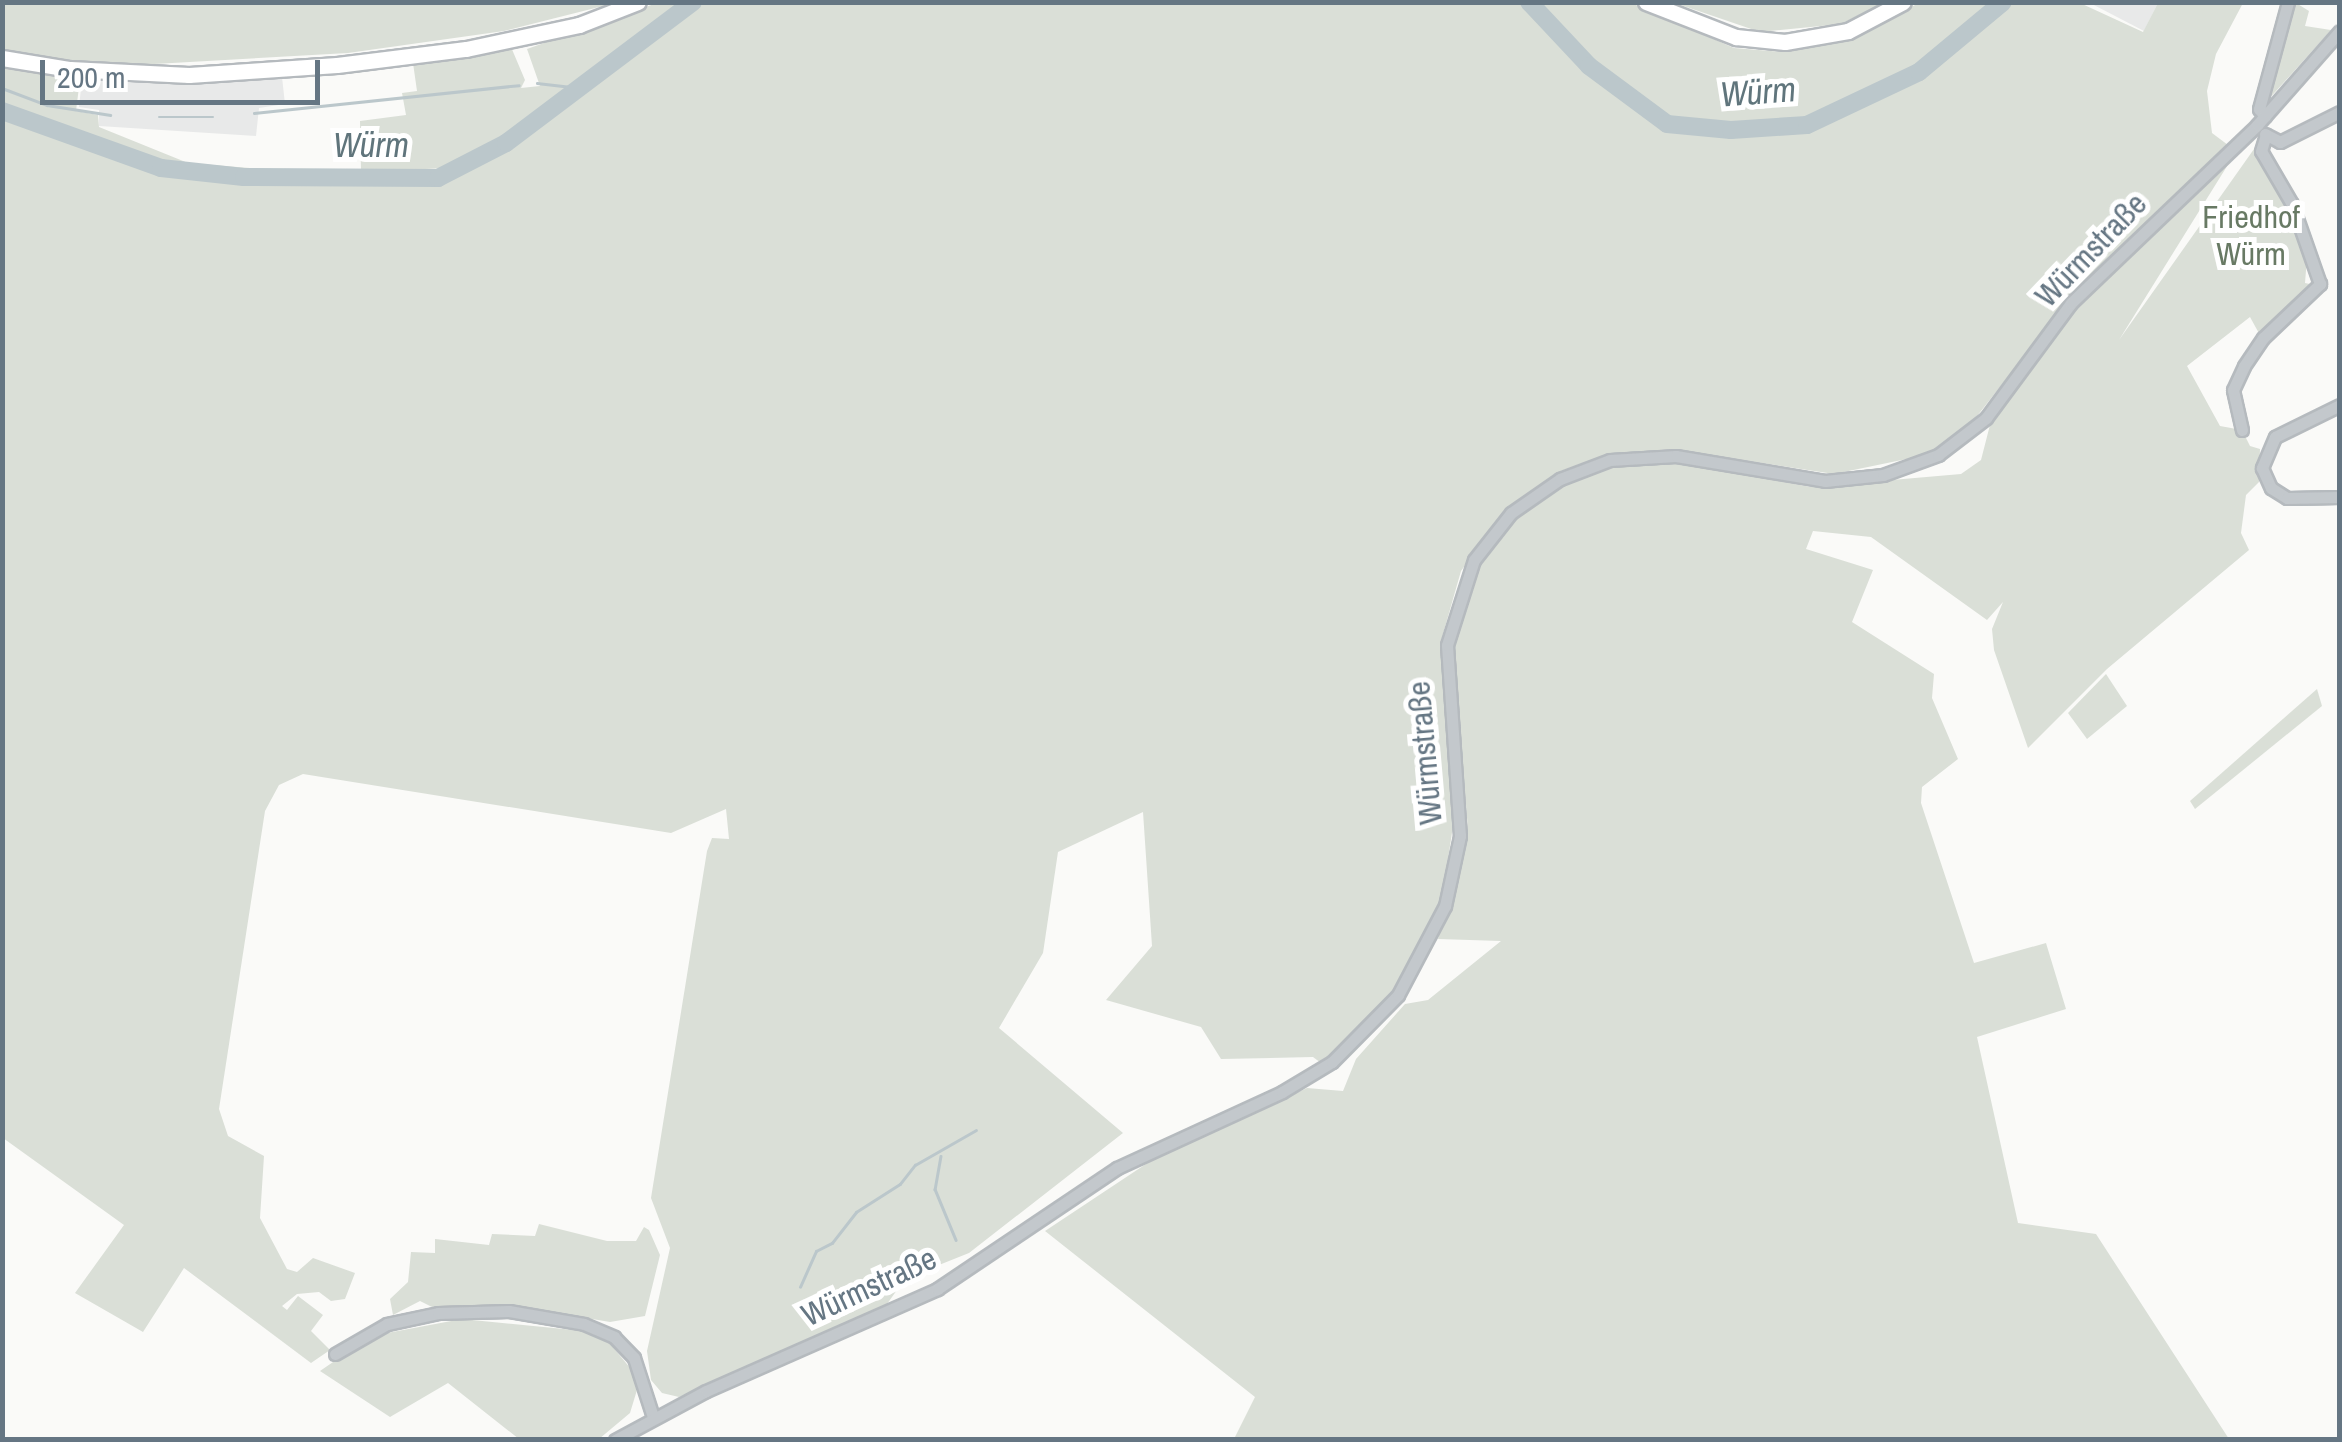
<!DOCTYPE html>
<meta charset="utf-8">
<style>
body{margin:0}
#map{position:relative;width:2342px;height:1442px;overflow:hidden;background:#fafaf8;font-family:"Archivo Narrow",sans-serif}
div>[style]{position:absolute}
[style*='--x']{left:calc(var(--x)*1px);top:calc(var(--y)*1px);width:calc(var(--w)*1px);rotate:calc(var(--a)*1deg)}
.built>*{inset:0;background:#e8e9e9}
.green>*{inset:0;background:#dadfd7}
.stream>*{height:2.5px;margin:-1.25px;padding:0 1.25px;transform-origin:1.25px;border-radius:1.25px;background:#bbc7cb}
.river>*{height:18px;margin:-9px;padding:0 9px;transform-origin:9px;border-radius:9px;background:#bbc7cb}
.roads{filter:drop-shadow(2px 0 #b5babe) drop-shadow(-2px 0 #b5babe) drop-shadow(0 2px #b5babe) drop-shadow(0 -2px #b5babe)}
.minor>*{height:11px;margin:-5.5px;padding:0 5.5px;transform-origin:5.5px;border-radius:5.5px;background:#c3c8cc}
.major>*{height:15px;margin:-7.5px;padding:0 7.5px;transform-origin:7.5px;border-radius:7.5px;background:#fff}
span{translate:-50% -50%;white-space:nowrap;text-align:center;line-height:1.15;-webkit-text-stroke:10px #fff;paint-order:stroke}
.park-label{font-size:32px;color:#687a64}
.street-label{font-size:32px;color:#657683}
.water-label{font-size:35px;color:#60757c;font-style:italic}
.frame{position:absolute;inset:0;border:5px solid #657683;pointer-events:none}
.scale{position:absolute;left:40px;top:60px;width:280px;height:45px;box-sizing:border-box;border:5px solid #657683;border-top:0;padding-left:12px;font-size:30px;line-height:35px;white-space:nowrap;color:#657683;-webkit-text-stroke:8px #fff;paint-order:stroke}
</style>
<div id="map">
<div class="built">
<i style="clip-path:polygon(2090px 3px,2158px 3px,2144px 31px)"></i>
<i style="clip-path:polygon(282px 77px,285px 104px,259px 108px,256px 136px,99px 126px,99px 110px,79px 107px,82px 79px)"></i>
</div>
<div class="green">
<i style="clip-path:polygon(1629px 2px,1734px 48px,1784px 52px,1843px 42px,1919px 3px,2080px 3px,2143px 32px,2158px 3px,2243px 3px,2216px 54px,2207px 91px,2212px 133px,2228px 145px,2073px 294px,1970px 425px,1926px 455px,1834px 474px,1671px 449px,1605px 455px,1561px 471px,1503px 513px,1461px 571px,1441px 641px,1455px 813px,1442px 898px,1400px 984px,1339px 1050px,1321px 1063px,1313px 1057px,1221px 1059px,1201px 1027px,1106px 1000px,1152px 946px,1143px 812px,1058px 852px,1043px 953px,999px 1028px,1123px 1133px,969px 1253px,934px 1267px,897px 1290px,887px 1304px,679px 1397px,662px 1393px,651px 1380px,647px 1351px,670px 1248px,651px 1198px,707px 851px,712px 838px,729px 839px,726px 809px,671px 833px,303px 774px,279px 785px,265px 811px,219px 1109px,228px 1136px,264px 1156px,260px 1218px,287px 1269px,297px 1272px,313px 1258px,355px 1273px,345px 1299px,331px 1301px,319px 1292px,297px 1294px,282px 1306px,287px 1310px,298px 1296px,323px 1315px,311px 1331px,330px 1350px,311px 1363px,184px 1268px,143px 1332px,75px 1293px,124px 1225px,3px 1138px,3px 66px,80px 79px,76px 111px,98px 115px,99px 127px,188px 163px,338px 175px,447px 170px,463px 159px,447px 168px,361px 172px,360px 121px,406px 115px,402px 93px,417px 91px,413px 63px,511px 47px,525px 80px,521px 88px,540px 86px,527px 49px,657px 3px)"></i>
<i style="clip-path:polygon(2px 3px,615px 3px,504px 31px,348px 53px,119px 66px,3px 52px)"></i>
<i style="clip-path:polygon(1675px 3px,1883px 3px,1841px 24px,1760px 32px)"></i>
<i style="clip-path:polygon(2296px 3px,2309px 11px,2305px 26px,2331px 30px,2267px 101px)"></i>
<i style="clip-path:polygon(2254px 149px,2285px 199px,2307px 258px,2305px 283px,2315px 285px,2261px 337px,2250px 317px,2187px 366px,2220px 426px,2242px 430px,2250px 446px,2260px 449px,2259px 482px,2246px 495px,2241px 533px,2249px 550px,2107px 669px,2028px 748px,1994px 650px,1992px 629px,2003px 602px,1987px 620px,1871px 537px,1813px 531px,1806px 549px,1873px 570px,1852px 622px,1934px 674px,1932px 698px,1958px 759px,1922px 787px,1921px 803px,1974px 963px,2046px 943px,2066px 1009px,1977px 1037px,2018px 1223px,2096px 1234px,2229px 1439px,1234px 1439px,1255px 1397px,1045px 1231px,1152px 1160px,1307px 1088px,1343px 1091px,1356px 1059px,1405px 1004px,1428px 1000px,1501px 941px,1438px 939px,1468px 830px,1454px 654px,1459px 614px,1476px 568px,1506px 527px,1565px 482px,1620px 464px,1686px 464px,1811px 487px,1961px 474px,1981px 460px,1991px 421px,2094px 286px,2229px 163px,2119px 340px)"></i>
<i style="clip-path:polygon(2106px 674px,2127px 706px,2087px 739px,2068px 713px)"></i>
<i style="clip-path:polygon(2317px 689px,2322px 706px,2195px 809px,2190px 801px)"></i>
<i style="clip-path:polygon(539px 1224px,607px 1241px,636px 1241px,644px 1227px,649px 1230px,660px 1255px,645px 1316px,610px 1322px,521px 1307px,432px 1307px,420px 1301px,393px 1315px,390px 1299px,408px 1282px,411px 1252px,435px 1253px,435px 1239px,489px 1245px,492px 1234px,535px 1236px)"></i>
<i style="clip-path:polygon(462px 1319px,584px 1331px,607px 1340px,631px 1369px,637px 1390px,630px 1413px,599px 1439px,519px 1439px,448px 1383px,390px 1417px,320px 1371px,371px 1336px)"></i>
</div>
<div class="stream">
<i style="--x:537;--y:83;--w:43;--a:6.6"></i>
<i style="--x:2;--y:88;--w:48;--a:20.7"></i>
<i style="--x:47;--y:105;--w:64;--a:9"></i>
<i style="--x:254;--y:113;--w:266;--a:-6"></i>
<i style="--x:159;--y:117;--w:54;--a:0"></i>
<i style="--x:941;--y:1156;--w:34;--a:100"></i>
<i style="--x:935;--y:1189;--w:55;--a:67.6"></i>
<i style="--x:800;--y:1287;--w:39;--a:-66"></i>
<i style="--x:816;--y:1251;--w:18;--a:-27"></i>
<i style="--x:832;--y:1243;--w:39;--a:-52"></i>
<i style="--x:856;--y:1212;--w:52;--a:-32.5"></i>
<i style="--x:900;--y:1184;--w:24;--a:-52"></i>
<i style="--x:915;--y:1165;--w:70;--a:-29.8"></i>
</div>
<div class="river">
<i style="--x:1529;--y:2;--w:88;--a:46.8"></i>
<i style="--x:1589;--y:66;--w:97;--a:36.6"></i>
<i style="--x:1667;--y:124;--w:64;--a:5.4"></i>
<i style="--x:1731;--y:130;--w:76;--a:-3.8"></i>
<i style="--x:1807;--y:125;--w:124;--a:-25.3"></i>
<i style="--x:1919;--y:72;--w:109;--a:-39.8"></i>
<i style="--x:2;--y:111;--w:169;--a:19.7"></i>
<i style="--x:161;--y:168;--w:83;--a:6.2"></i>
<i style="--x:244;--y:177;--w:194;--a:0.3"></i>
<i style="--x:438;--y:178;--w:76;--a:-27.2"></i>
<i style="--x:506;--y:143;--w:234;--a:-37"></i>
</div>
<div class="roads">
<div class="minor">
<i style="--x:2265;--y:116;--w:9;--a:-131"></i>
<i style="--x:2259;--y:109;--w:111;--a:-74.8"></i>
<i style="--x:2265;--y:134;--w:17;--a:28"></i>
<i style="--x:2280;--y:142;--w:67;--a:-26.6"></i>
<i style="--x:2340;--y:405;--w:72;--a:153.8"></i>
<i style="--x:2275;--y:437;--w:34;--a:113"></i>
<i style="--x:2262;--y:468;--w:22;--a:66"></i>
<i style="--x:2271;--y:488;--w:19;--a:32"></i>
<i style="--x:2287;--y:498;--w:53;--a:-1.1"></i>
<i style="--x:2242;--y:430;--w:41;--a:-102.7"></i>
<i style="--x:2233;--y:390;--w:26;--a:-65"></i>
<i style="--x:2244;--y:366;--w:34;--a:-56"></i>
<i style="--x:2263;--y:338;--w:79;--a:-43.5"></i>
<i style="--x:2320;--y:284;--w:85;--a:-109.3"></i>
<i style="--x:2292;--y:204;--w:61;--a:-120.3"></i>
<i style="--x:2261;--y:151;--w:17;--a:-73"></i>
<i style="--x:335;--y:1354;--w:60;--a:-30"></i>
<i style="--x:387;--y:1324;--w:52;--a:-12.2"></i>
<i style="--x:438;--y:1313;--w:71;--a:-1.6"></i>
<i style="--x:509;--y:1311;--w:76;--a:9.8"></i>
<i style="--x:584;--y:1324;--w:33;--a:23"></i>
<i style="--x:614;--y:1337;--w:29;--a:46"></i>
<i style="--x:634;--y:1358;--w:62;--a:72.1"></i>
<i style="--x:615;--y:1440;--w:103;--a:-28.3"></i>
<i style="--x:706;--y:1391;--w:253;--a:-23.8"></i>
<i style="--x:937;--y:1289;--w:217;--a:-33.9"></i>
<i style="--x:1117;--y:1168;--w:182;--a:-24.7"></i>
<i style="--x:1282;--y:1092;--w:58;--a:-31"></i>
<i style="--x:1332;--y:1062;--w:94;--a:-45.4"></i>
<i style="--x:1398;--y:995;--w:101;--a:-62.2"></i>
<i style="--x:1445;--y:906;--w:72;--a:-77.9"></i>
<i style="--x:1460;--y:836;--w:191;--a:-93.9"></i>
<i style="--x:1447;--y:645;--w:89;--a:-72.4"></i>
<i style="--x:1474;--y:560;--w:60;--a:-51.8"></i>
<i style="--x:1511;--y:513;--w:60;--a:-34.8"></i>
<i style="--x:1560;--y:479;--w:53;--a:-20.8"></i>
<i style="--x:1610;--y:460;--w:66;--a:-3.5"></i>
<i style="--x:1676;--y:456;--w:151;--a:9.5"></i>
<i style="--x:1825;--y:481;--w:58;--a:-5.9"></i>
<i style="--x:1883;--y:475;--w:59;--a:-20"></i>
<i style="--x:1938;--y:455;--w:61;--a:-37.6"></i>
<i style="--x:1986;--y:418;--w:143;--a:-53.5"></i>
<i style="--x:2071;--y:303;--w:257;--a:-43.7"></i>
<i style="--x:2257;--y:125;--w:125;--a:-48.6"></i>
</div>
<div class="major">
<i style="--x:1646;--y:2;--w:97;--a:21.3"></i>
<i style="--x:1736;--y:37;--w:49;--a:5.8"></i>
<i style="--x:1785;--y:42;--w:64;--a:-9.9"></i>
<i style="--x:1848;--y:31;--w:62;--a:-27.8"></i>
<i style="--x:2;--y:58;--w:69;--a:9.2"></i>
<i style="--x:70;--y:69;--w:119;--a:2.9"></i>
<i style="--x:189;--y:75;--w:148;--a:-3.9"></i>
<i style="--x:337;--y:65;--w:130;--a:-7.1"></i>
<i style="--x:466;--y:49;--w:116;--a:-12"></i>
<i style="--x:579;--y:25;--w:63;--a:-21.3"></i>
</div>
</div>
<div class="park-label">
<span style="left:2251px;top:236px">Friedhof<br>Würm</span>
</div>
<div class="street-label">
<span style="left:2091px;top:250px;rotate:-46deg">Würmstraße</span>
<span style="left:1425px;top:753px;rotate:-95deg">Würmstraße</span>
<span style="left:869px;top:1287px;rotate:-25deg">Würmstraße</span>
</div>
<div class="water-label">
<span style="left:1758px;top:92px;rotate:-4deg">Würm</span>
<span style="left:371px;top:145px">Würm</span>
</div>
<div class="frame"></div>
<div class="scale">200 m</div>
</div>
